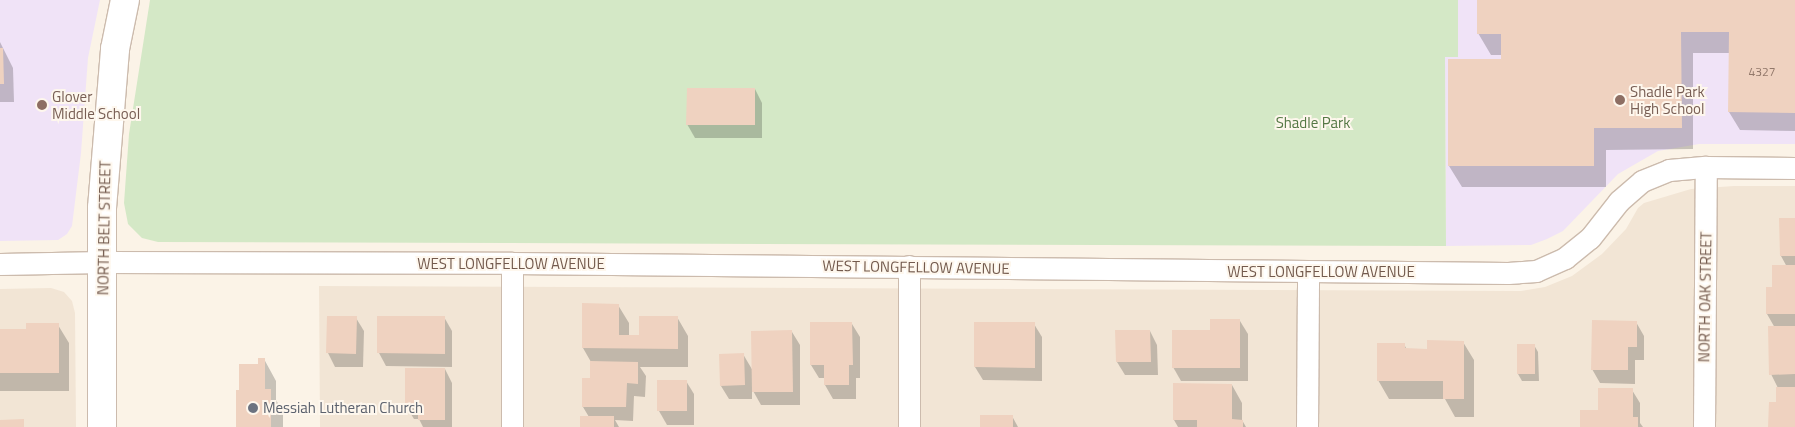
<!DOCTYPE html>
<style>
body{margin:0}
#map{position:relative;width:1795px;height:427px;overflow:hidden;background:#fbf3e7;font-family:"Titillium Web",sans-serif}
div>[style]{position:absolute}
[style*='--x']{left:calc(var(--x)*1px);top:calc(var(--y)*1px);width:calc(var(--w)*1px);rotate:calc(var(--a)*1deg)}
.residential>*{inset:0;background:#f2e5d5}
.education>*{inset:0;background:#f0e3f7}
.green>*{inset:0;background:#d4e8c6}
.shadow>*{inset:0;background:#0003}
.building>*{inset:0;background:#efd2c0}
.roads{filter:drop-shadow(1px 0 #ccbbad) drop-shadow(-1px 0 #ccbbad) drop-shadow(0 1px #ccbbad) drop-shadow(0 -1px #ccbbad)}
.minor>*{height:21px;margin:-10.5px;padding:0 10.5px;transform-origin:10.5px;border-radius:10.5px;background:#fff}
.tertiary>*{height:28px;margin:-14px;padding:0 14px;transform-origin:14px;border-radius:14px;background:#fff}
.dots>*{width:14px;height:14px;translate:-50% -50%;box-sizing:border-box;border:2px solid #fef7ed;border-radius:50%}
span{translate:-50% -50%;white-space:nowrap;text-align:center;line-height:1.15;-webkit-text-stroke:4px #fef7ed;paint-order:stroke}
.number-label{font-size:12px;color:#92786a}
.number-label span{-webkit-text-stroke-width:0}
.education-label{font-size:15px;color:#785e54}
.left{translate:0 -50%;text-align:left}
.park-label{font-size:15px;color:#557845}
.street-label{font-size:15px;color:#735a4d}
.worship-label{font-size:15px;color:#5b616d}
</style>
<div id="map">
<div class="residential">
<i style="clip-path:polygon(1734px 186px,1795px 186px,1795px 427px,320px 427px,319px 286px,1521px 291px,1545px 287px,1572px 276px,1602px 254px,1626px 229px,1638px 208px,1644px 203px,1691px 189px)"></i>
<i style="clip-path:polygon(51px 288px,64px 292px,72px 301px,75px 313px,76px 427px,0 427px,0 289px)"></i>
</div>
<div class="education">
<i style="clip-path:polygon(0 0,100px 0,88px 58px,81px 153px,72px 226px,67px 234px,58px 240px,0 241px)"></i>
<i style="clip-path:polygon(1458px 0,1795px 0,1795px 144px,1699px 144px,1658px 151px,1618px 174px,1563px 231px,1547px 239px,1531px 245px,1446px 246px,1445px 57px,1458px 57px)"></i>
</div>
<div class="green">
<i style="clip-path:polygon(150px 0,1458px 0,1458px 57px,1445px 57px,1446px 246px,158px 242px,142px 238px,128px 224px,124px 203px,129px 134px)"></i>
</div>
<div class="shadow">
<i style="clip-path:polygon(1478px 0,1795px 0,1795px 131px,1740px 130px,1729px 112px,1730px 53px,1693px 53px,1693px 149px,1606px 150px,1606px 187px,1462px 187px,1449px 166px,1502px 60px,1502px 55px,1491px 55px,1478px 33px)"></i>
<i style="clip-path:polygon(0 42px,13px 68px,14px 102px,0 102px)"></i>
<i style="clip-path:polygon(755px 89px,762px 103px,762px 138px,695px 138px,687px 124px)"></i>
<i style="clip-path:polygon(1795px 219px,1795px 427px,1770px 427px,1777px 404px,1778px 388px,1771px 374px,1775px 328px,1767px 314px,1773px 289px,1787px 267px,1781px 256px)"></i>
<i style="clip-path:polygon(584px 304px,618px 305px,629px 323px,629px 336px,640px 336px,677px 317px,688px 336px,688px 367px,640px 367px,646px 376px,645px 397px,634px 396px,633px 421px,615px 420px,619px 427px,581px 427px,589px 417px,583px 407px,591px 380px,591px 362px,583px 348px)"></i>
<i style="clip-path:polygon(444px 317px,452px 331px,452px 367px,386px 366px,379px 353px)"></i>
<i style="clip-path:polygon(356px 318px,364px 331px,363px 367px,335px 367px,328px 353px)"></i>
<i style="clip-path:polygon(1240px 321px,1248px 334px,1248px 381px,1181px 381px,1173px 367px,1211px 332px)"></i>
<i style="clip-path:polygon(1636px 322px,1644px 336px,1644px 360px,1635px 360px,1635px 384px,1600px 383px,1592px 369px)"></i>
<i style="clip-path:polygon(852px 324px,860px 337px,860px 378px,856px 378px,856px 399px,833px 399px,825px 385px,825px 378px,819px 378px,811px 365px)"></i>
<i style="clip-path:polygon(1034px 324px,1042px 337px,1042px 381px,983px 380px,975px 367px)"></i>
<i style="clip-path:polygon(58px 325px,69px 343px,69px 391px,0 391px,0 330px,27px 330px)"></i>
<i style="clip-path:polygon(1150px 331px,1157px 345px,1158px 375px,1125px 375px,1117px 362px)"></i>
<i style="clip-path:polygon(792px 332px,800px 345px,800px 405px,761px 405px,752px 389px,752px 399px,729px 399px,721px 386px,743px 354px,753px 371px)"></i>
<i style="clip-path:polygon(1463px 342px,1474px 360px,1474px 417px,1455px 417px,1445px 399px,1389px 399px,1378px 380px,1404px 344px,1407px 350px,1428px 350px)"></i>
<i style="clip-path:polygon(1534px 345px,1538px 352px,1539px 381px,1522px 381px,1518px 374px)"></i>
<i style="clip-path:polygon(264px 359px,276px 381px,276px 400px,283px 412px,283px 427px,237px 427px,240px 391px)"></i>
<i style="clip-path:polygon(445px 369px,452px 383px,452px 427px,423px 427px,419px 419px,414px 419px,406px 406px)"></i>
<i style="clip-path:polygon(686px 381px,694px 394px,694px 425px,667px 425px,659px 411px)"></i>
<i style="clip-path:polygon(1174px 384px,1232px 385px,1242px 403px,1242px 420px,1246px 427px,1178px 427px,1174px 420px)"></i>
<i style="clip-path:polygon(1632px 390px,1640px 403px,1640px 423px,1643px 427px,1581px 427px,1599px 411px)"></i>
<i style="clip-path:polygon(1012px 416px,1018px 427px,980px 427px)"></i>
</div>
<div class="building">
<i style="clip-path:polygon(1477px 0,1795px 0,1795px 113px,1728px 112px,1729px 32px,1681px 32px,1682px 128px,1594px 128px,1594px 166px,1448px 166px,1448px 59px,1501px 59px,1501px 34px,1477px 34px)"></i>
<i style="clip-path:polygon(0 48px,3px 48px,4px 84px,0 84px)"></i>
<i style="clip-path:polygon(687px 88px,755px 88px,755px 125px,686px 125px)"></i>
<i style="clip-path:polygon(1779px 218px,1795px 218px,1795px 256px,1780px 256px)"></i>
<i style="clip-path:polygon(1772px 265px,1795px 265px,1795px 314px,1766px 314px,1766px 287px,1772px 287px)"></i>
<i style="clip-path:polygon(582px 303px,619px 304px,619px 335px,639px 335px,639px 316px,678px 316px,678px 349px,582px 348px)"></i>
<i style="clip-path:polygon(327px 316px,357px 316px,356px 354px,326px 353px)"></i>
<i style="clip-path:polygon(377px 316px,445px 316px,445px 354px,377px 353px)"></i>
<i style="clip-path:polygon(1210px 319px,1240px 319px,1240px 368px,1172px 368px,1172px 330px,1210px 330px)"></i>
<i style="clip-path:polygon(1592px 320px,1637px 321px,1637px 347px,1628px 347px,1628px 370px,1591px 370px)"></i>
<i style="clip-path:polygon(810px 322px,852px 322px,853px 365px,849px 365px,849px 385px,824px 385px,824px 365px,810px 365px)"></i>
<i style="clip-path:polygon(974px 322px,1035px 322px,1035px 368px,974px 367px)"></i>
<i style="clip-path:polygon(26px 323px,59px 323px,59px 373px,0 373px,0 329px,26px 329px)"></i>
<i style="clip-path:polygon(1768px 326px,1795px 326px,1795px 374px,1769px 375px)"></i>
<i style="clip-path:polygon(792px 330px,793px 392px,752px 392px,751px 331px)"></i>
<i style="clip-path:polygon(1115px 330px,1150px 330px,1151px 362px,1116px 362px)"></i>
<i style="clip-path:polygon(1427px 340px,1464px 341px,1464px 399px,1443px 399px,1443px 381px,1377px 381px,1377px 343px,1405px 343px,1405px 348px,1427px 349px)"></i>
<i style="clip-path:polygon(1517px 344px,1535px 344px,1535px 374px,1517px 374px)"></i>
<i style="clip-path:polygon(744px 353px,745px 385px,720px 386px,719px 354px)"></i>
<i style="clip-path:polygon(258px 358px,265px 358px,265px 389px,271px 389px,271px 427px,236px 427px,236px 390px,239px 390px,239px 364px,258px 364px)"></i>
<i style="clip-path:polygon(590px 361px,638px 362px,638px 384px,627px 383px,626px 407px,582px 407px,582px 378px,590px 378px)"></i>
<i style="clip-path:polygon(405px 368px,445px 368px,445px 420px,418px 420px,418px 406px,405px 406px)"></i>
<i style="clip-path:polygon(657px 380px,687px 380px,687px 411px,657px 411px)"></i>
<i style="clip-path:polygon(1173px 383px,1232px 384px,1232px 419px,1243px 420px,1243px 427px,1197px 427px,1197px 420px,1173px 420px)"></i>
<i style="clip-path:polygon(1776px 387px,1795px 387px,1795px 427px,1768px 427px,1769px 402px,1776px 402px)"></i>
<i style="clip-path:polygon(1598px 388px,1633px 388px,1633px 417px,1638px 417px,1638px 427px,1580px 427px,1580px 410px,1598px 410px)"></i>
<i style="clip-path:polygon(980px 415px,1013px 415px,1013px 427px,980px 427px)"></i>
<i style="clip-path:polygon(580px 416px,614px 416px,614px 427px,580px 427px)"></i>
<i style="clip-path:polygon(24px 419px,24px 427px,0 427px,0 420px)"></i>
</div>
<div class="roads">
<div class="minor">
<i style="--x:0;--y:264;--w:103;--a:-1.1"></i>
<i style="--x:103;--y:262;--w:409;--a:0.1"></i>
<i style="--x:512;--y:263;--w:996;--a:0.58"></i>
<i style="--x:1508;--y:273;--w:28;--a:-4"></i>
<i style="--x:1536;--y:271;--w:32;--a:-24"></i>
<i style="--x:1565;--y:258;--w:32;--a:-39"></i>
<i style="--x:1590;--y:238;--w:47;--a:-51.9"></i>
<i style="--x:1619;--y:201;--w:30;--a:-41"></i>
<i style="--x:1642;--y:181;--w:29;--a:-22"></i>
<i style="--x:1669;--y:170;--w:37;--a:-5"></i>
<i style="--x:1706;--y:167;--w:89;--a:0.6"></i>
<i style="--x:909;--y:266;--w:161;--a:90"></i>
<i style="--x:512;--y:427;--w:164;--a:-90"></i>
<i style="--x:1307;--y:427;--w:155;--a:-89.6"></i>
<i style="--x:1704;--y:427;--w:260;--a:-89.6"></i>
</div>
<div class="tertiary">
<i style="--x:102;--y:427;--w:219;--a:-90"></i>
<i style="--x:102;--y:208;--w:160;--a:-85.3"></i>
<i style="--x:115;--y:49;--w:50;--a:-78.5"></i>
</div>
</div>
<div class="dots">
<i style="left:1620px;top:100px;background:#8d6e63"></i>
<i style="left:42px;top:105px;background:#8d6e63"></i>
<i style="left:253px;top:408px;background:#6b7280"></i>
</div>
<div class="number-label">
<span style="left:1762px;top:72px">4327</span>
</div>
<div class="education-label">
<span class="left" style="left:1630px;top:100px">Shadle Park<br>High School</span>
<span class="left" style="left:52px;top:105px">Glover<br>Middle School</span>
</div>
<div class="park-label">
<span style="left:1313px;top:123px">Shadle Park</span>
</div>
<div class="street-label">
<span style="left:104px;top:228px;rotate:-89deg">NORTH BELT STREET</span>
<span style="left:511px;top:264px">WEST LONGFELLOW AVENUE</span>
<span style="left:916px;top:267px;rotate:1deg">WEST LONGFELLOW AVENUE</span>
<span style="left:1321px;top:272px">WEST LONGFELLOW AVENUE</span>
<span style="left:1705px;top:297px;rotate:-89deg">NORTH OAK STREET</span>
</div>
<div class="worship-label">
<span class="left" style="left:263px;top:408px">Messiah Lutheran Church</span>
</div>
</div>
